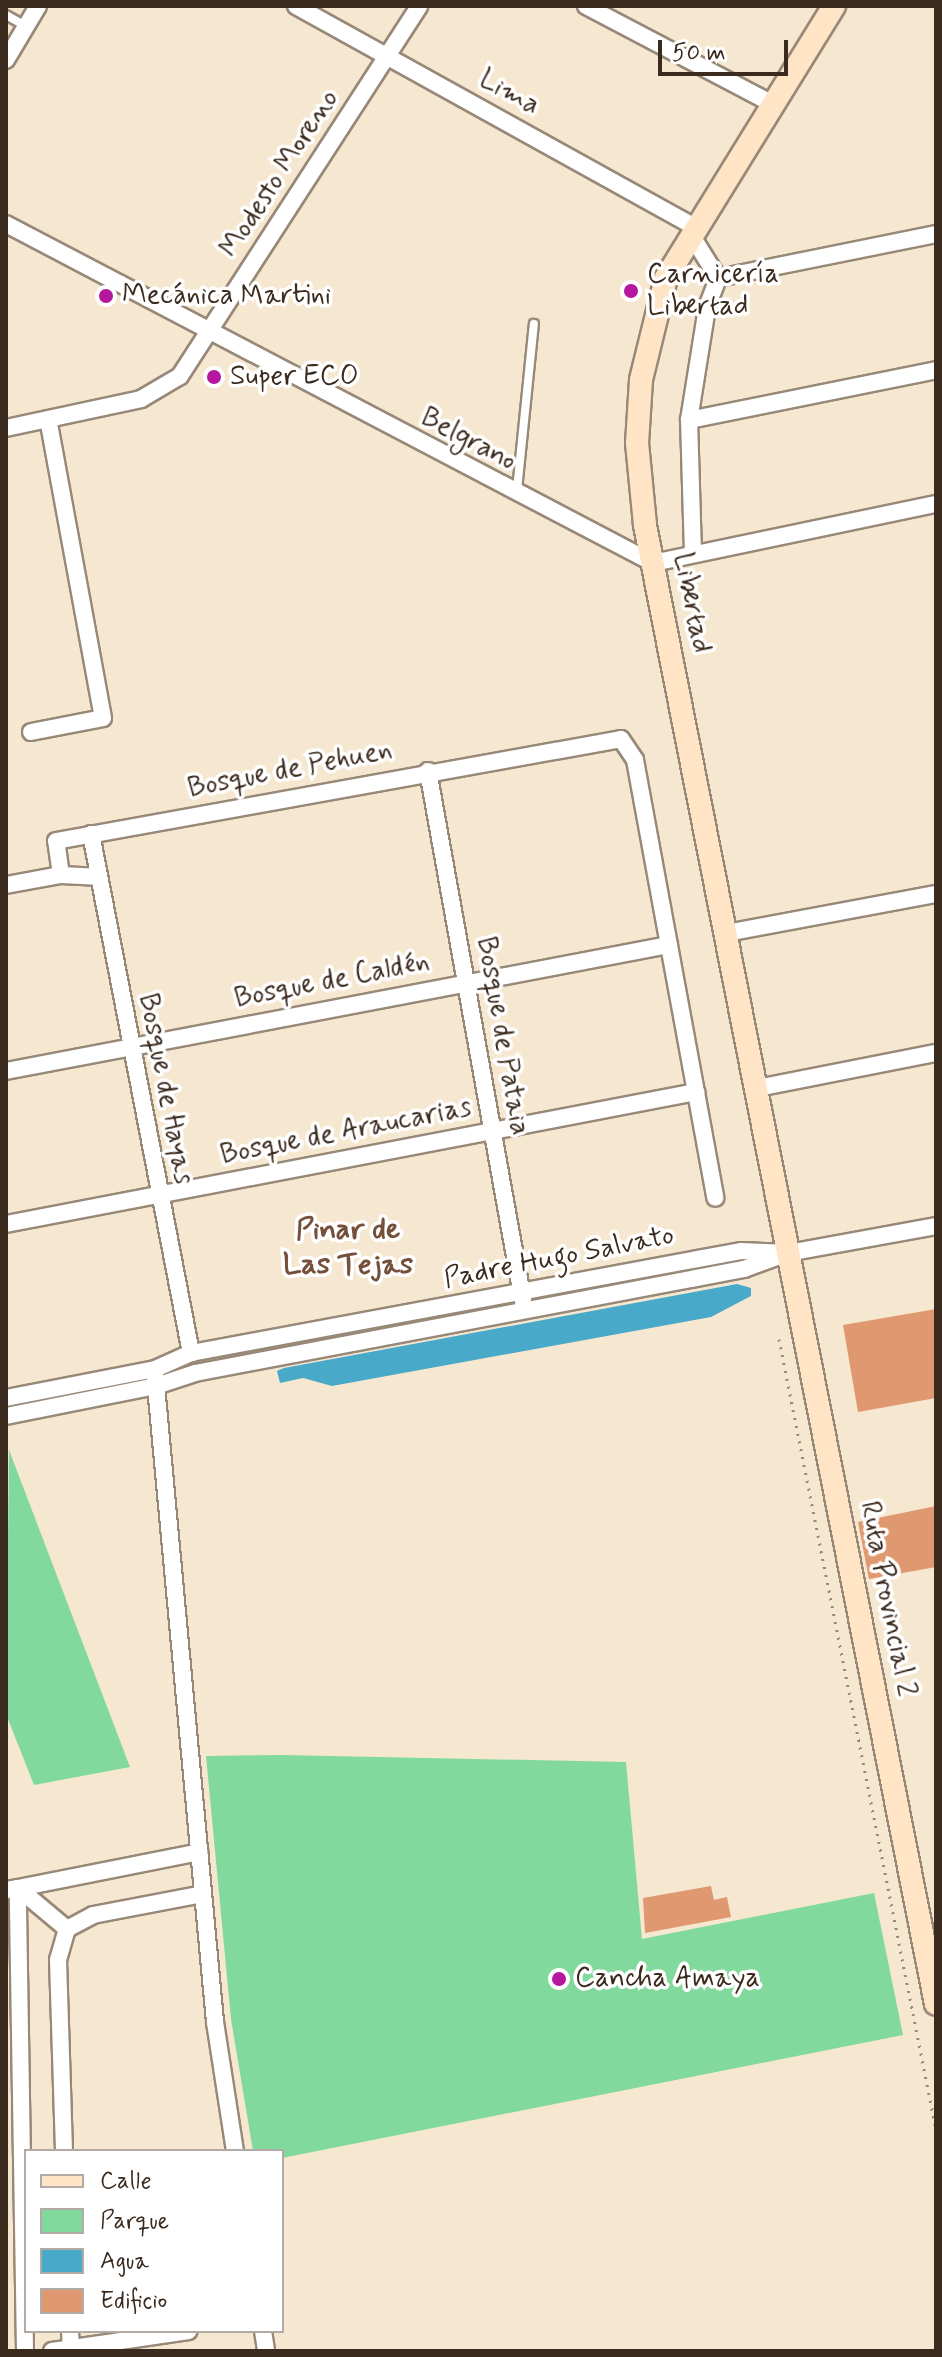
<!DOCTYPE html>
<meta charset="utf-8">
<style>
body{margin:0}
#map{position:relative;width:942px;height:2357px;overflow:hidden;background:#f6e7d1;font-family:Mynerve,sans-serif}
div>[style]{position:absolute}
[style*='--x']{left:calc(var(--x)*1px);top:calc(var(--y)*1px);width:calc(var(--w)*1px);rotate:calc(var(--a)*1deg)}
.green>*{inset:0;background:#82d99d}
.water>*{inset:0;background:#49a9c8}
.building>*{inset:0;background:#df986f}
.path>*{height:3px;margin-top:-1.5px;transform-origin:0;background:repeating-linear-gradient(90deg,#988878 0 2px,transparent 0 8px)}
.roads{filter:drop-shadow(2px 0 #988878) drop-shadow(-2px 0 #988878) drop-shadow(0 2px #988878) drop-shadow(0 -2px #988878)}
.lane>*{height:8px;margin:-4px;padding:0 4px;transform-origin:4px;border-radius:4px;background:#fff}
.street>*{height:16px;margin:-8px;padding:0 8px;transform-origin:8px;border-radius:8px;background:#fff}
.secondary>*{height:22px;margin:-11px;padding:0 11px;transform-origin:11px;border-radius:11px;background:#ffe4c6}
.dots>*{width:22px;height:22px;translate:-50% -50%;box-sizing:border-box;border:4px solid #fff;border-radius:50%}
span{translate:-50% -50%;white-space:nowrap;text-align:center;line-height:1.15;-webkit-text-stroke:7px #fff;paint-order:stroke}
.street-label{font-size:28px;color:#3b2a1e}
.poi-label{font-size:28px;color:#3b2a1e}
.left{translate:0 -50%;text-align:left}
.neighbourhood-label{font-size:30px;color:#74503a;font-weight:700}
.frame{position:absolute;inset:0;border:8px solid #3b2a1e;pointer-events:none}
.legend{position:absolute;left:24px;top:2149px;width:260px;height:184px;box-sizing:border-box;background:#fff;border:2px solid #b1aaa5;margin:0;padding:10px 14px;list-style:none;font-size:24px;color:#3b2a1e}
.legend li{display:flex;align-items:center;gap:16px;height:40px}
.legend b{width:40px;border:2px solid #b1aaa5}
.scale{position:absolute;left:658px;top:40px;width:130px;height:36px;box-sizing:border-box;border:4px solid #3b2a1e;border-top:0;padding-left:10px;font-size:24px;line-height:28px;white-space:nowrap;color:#3b2a1e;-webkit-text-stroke:6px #fff;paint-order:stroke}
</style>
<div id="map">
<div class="green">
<i style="clip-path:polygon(9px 1450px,130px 1767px,34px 1785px,6px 1714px)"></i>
<i style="clip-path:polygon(282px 1755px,626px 1762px,642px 1939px,874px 1893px,903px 2035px,282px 2158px,282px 2151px,253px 2151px,231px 2019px,206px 1756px)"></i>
</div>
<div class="water">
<i style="clip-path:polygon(737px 1284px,751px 1288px,751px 1296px,711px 1317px,332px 1386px,303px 1378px,280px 1383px,277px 1371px,284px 1368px)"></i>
</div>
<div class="building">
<i style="clip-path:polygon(936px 1309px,936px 1398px,858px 1412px,843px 1325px)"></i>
<i style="clip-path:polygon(936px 1506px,936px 1567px,869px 1579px,858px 1522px)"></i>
<i style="clip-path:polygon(711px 1886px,714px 1900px,727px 1897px,731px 1917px,645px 1933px,643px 1898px)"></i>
</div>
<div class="path">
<i style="--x:779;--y:1339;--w:806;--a:78.77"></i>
</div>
<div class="roads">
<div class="lane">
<i style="--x:6;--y:15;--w:23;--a:29"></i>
<i style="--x:517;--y:490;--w:167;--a:-84.2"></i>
</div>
<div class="street">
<i style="--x:296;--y:6;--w:455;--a:29"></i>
<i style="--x:586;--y:6;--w:209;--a:27.7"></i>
<i style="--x:6;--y:60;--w:63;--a:-59.3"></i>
<i style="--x:6;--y:224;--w:730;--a:27.65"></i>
<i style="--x:653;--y:563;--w:289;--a:-11.8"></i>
<i style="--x:690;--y:233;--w:53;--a:58.1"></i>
<i style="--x:718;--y:278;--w:222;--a:-11.4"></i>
<i style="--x:689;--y:420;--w:252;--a:-11.4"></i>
<i style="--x:6;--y:428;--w:138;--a:-12.1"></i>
<i style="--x:141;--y:399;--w:45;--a:-30.5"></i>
<i style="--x:180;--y:376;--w:440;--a:-57.1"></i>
<i style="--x:693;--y:554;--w:134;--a:-91.7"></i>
<i style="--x:689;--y:420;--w:114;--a:-80.9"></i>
<i style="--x:707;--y:307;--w:31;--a:-69"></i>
<i style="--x:31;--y:732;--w:73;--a:-11"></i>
<i style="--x:103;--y:718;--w:304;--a:-100.4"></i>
<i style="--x:428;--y:771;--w:538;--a:79.84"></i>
<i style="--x:91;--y:834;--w:529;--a:79.09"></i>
<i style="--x:61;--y:875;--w:35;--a:3"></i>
<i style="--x:6;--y:885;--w:56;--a:-10.3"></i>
<i style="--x:61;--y:875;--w:34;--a:-98"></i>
<i style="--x:56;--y:841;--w:574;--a:-10.23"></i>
<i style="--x:621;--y:739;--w:25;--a:56"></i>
<i style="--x:635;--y:760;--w:445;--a:79.6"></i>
<i style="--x:727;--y:933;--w:213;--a:-10.6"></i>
<i style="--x:6;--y:1071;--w:675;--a:-10.76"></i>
<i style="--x:757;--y:1088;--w:182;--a:-11.1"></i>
<i style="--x:6;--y:1224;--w:703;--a:-10.83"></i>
<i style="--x:155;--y:1375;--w:650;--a:84.7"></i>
<i style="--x:215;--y:2022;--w:131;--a:81.2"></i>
<i style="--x:6;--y:1398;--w:152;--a:-11"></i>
<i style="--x:155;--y:1369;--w:39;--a:-24"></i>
<i style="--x:191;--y:1353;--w:559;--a:-10.51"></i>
<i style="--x:741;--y:1251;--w:47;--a:2.4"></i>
<i style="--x:788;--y:1253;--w:150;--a:-10.3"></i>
<i style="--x:6;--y:1416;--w:153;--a:-11.3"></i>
<i style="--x:156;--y:1386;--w:41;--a:-18.4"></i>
<i style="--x:195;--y:1373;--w:559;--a:-10.73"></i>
<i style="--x:744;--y:1269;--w:37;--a:-20"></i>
<i style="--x:6;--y:1890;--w:12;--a:-9"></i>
<i style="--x:18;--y:1888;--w:64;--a:39.9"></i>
<i style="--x:67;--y:1929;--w:30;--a:-28"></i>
<i style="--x:93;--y:1915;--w:112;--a:-10.8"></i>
<i style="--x:64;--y:2151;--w:191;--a:-91.8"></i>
<i style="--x:58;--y:1960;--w:32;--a:-74"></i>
<i style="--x:70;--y:2331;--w:20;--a:87"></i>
<i style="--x:263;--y:2331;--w:20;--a:81"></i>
<i style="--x:25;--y:2351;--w:463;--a:-90.9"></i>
<i style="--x:18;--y:1888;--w:185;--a:-11.2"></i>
<i style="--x:52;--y:2351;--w:138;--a:-8.3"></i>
</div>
<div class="secondary">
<i style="--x:834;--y:6;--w:320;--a:121.7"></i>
<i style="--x:666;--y:278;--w:105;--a:103.8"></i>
<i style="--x:641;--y:380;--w:63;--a:93.6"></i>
<i style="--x:637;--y:443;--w:82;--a:84.4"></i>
<i style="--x:645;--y:525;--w:1507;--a:78.87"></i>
</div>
</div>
<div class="dots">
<i style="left:631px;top:291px;background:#b5179e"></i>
<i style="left:106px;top:296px;background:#b5179e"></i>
<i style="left:214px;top:377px;background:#b5179e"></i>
<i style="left:559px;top:1979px;background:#b5179e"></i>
</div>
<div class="street-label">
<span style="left:509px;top:93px;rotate:29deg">Lima</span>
<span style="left:280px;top:174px;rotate:-57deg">Modesto Moreno</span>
<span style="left:468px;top:440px;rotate:28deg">Belgrano</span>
<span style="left:691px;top:603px;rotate:79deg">Libertad</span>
<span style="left:290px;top:770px;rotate:-11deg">Bosque de Pehuen</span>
<span style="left:332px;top:981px;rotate:-11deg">Bosque de Caldén</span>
<span style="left:502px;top:1036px;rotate:80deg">Bosque de Pataia</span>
<span style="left:165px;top:1089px;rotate:79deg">Bosque de Hayas</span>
<span style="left:346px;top:1132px;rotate:-11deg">Bosque de Araucarias</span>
<span style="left:559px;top:1258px;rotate:-11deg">Padre Hugo Salvato</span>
<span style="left:887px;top:1599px;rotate:79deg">Ruta Provincial 2</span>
</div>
<div class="poi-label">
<span class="left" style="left:647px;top:291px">Carnicería<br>Libertad</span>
<span class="left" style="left:122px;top:296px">Mecánica Martini</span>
<span class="left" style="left:230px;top:377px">Super ECO</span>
<span class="left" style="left:575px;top:1979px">Cancha Amaya</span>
</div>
<div class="neighbourhood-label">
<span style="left:348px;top:1247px">Pinar de<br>Las Tejas</span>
</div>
<div class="frame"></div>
<ul class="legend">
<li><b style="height:10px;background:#ffe4c6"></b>Calle</li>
<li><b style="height:22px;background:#82d99d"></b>Parque</li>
<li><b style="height:22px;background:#49a9c8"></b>Agua</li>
<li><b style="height:22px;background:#df986f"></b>Edificio</li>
</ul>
<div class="scale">50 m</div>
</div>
